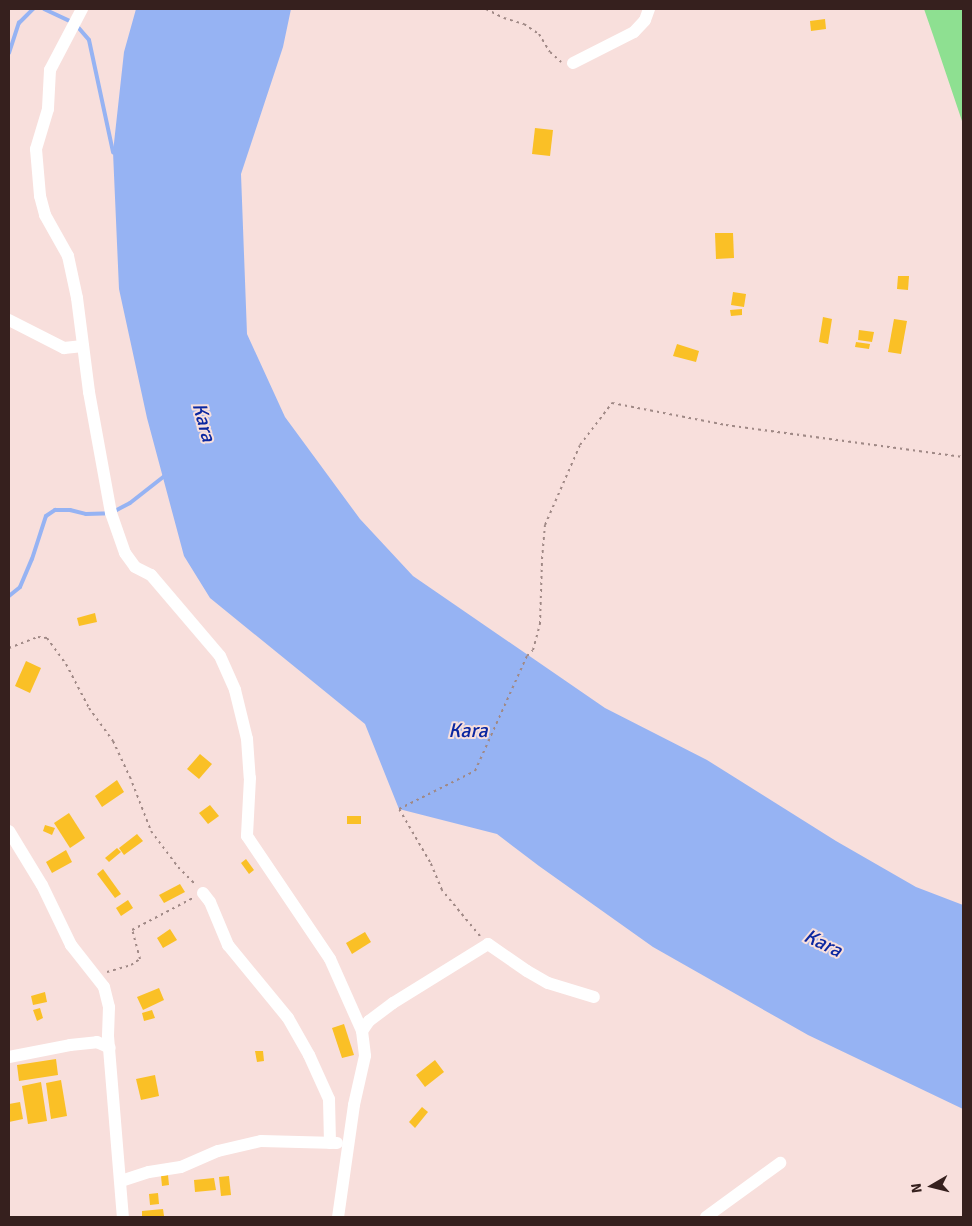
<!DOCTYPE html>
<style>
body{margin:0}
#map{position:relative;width:972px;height:1226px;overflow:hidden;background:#f8dfdc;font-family:Signika,sans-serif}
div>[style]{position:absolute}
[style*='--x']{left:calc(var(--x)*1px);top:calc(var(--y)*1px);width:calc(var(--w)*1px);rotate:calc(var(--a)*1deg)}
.green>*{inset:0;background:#8ee091}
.water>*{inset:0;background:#96b3f3}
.stream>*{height:4px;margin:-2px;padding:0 2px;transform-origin:2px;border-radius:2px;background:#96b3f3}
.building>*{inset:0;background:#fac026}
.path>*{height:2px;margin-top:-1px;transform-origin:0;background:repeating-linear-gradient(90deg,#a08986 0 2.5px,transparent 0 6.5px)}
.minor>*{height:12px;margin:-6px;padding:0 6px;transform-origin:6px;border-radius:6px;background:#fff}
span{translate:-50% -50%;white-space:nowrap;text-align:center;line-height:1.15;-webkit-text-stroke:4px #f8dfdc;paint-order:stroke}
.water-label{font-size:20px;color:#0b27a0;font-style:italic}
.frame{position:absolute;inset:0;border:10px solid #36201e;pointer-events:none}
.north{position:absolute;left:907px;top:1161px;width:50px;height:50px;-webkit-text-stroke:4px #f8dfdc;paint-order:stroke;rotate:262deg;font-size:14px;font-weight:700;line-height:20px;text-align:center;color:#36201e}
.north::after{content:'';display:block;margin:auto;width:18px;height:22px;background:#36201e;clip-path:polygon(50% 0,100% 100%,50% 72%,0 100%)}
</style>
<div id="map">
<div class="green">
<i style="clip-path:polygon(924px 9px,963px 9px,963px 124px,933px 35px)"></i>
</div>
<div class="water">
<i style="clip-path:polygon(136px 9px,291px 9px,283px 47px,241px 174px,247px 334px,285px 417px,360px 519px,413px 576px,605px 708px,707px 760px,836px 841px,916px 887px,963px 905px,963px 1109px,808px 1035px,653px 947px,539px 866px,497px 834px,399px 809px,365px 724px,210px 598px,184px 556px,147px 418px,119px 289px,113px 152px,124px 52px)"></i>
</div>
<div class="stream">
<i style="--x:44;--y:9;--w:31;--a:25"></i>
<i style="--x:77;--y:26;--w:18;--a:49"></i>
<i style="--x:89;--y:40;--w:115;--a:77.9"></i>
<i style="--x:9;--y:53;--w:32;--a:-72"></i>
<i style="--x:19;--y:23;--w:20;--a:-45"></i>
<i style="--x:9;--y:596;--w:14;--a:-39"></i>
<i style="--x:20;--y:587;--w:30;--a:-67"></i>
<i style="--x:32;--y:559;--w:45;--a:-72"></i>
<i style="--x:46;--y:516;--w:11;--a:-34"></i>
<i style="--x:55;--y:510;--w:15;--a:0"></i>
<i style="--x:70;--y:510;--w:16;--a:14"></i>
<i style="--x:86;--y:514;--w:25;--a:-2"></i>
<i style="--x:111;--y:513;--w:21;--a:-28"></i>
<i style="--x:130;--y:503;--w:47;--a:-38.1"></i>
</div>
<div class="building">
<i style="clip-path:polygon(825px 19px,826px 29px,811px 31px,810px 21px)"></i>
<i style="clip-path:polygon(535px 128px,553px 130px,550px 156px,532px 154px)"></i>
<i style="clip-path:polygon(715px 233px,733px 233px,734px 258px,716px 259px)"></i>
<i style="clip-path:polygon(898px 276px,909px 276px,908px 290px,897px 289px)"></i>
<i style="clip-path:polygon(733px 292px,746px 294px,744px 307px,731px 305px)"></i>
<i style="clip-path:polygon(742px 309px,742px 315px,731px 316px,730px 310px)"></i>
<i style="clip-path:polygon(823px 317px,832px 319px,828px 344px,819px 342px)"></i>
<i style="clip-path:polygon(894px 319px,907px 321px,901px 354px,888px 352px)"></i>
<i style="clip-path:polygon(859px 330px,874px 332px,872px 342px,858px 340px)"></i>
<i style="clip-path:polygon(856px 342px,870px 344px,869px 349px,855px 347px)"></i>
<i style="clip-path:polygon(677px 344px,699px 351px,696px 362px,673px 356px)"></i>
<i style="clip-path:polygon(95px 613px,97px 622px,79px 626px,77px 618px)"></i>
<i style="clip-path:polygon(26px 661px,41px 668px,30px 693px,15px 686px)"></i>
<i style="clip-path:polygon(200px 754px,212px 764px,199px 779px,187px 769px)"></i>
<i style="clip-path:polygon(117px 780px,124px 792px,102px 807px,95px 796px)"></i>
<i style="clip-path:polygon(210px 805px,219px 816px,208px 824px,199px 813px)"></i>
<i style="clip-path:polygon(69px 813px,85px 838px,70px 848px,54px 823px)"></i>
<i style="clip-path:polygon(347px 816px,361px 816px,361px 824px,347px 824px)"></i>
<i style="clip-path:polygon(45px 825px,55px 828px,52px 835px,43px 831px)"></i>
<i style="clip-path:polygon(137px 834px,143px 841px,124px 855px,119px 848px)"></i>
<i style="clip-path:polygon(117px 848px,121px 852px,109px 862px,105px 858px)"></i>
<i style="clip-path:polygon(66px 850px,72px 862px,52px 873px,46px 862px)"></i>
<i style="clip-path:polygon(246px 859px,254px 870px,249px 874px,241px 863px)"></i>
<i style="clip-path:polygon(103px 869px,121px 894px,115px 898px,97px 874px)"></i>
<i style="clip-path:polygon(180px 884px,185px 892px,164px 903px,159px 895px)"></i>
<i style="clip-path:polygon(128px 900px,133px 908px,121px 916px,116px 908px)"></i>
<i style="clip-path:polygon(170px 929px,177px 940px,163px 948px,157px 938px)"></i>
<i style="clip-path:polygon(365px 932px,371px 942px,352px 954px,346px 943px)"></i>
<i style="clip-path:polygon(159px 988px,164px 1000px,143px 1010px,137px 997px)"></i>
<i style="clip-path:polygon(45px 992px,47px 1002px,33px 1005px,31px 996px)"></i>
<i style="clip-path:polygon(40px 1008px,43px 1018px,37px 1021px,33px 1010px)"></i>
<i style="clip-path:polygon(152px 1010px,155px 1018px,144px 1021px,142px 1013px)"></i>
<i style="clip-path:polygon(344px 1024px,354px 1055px,342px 1058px,332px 1028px)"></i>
<i style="clip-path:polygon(255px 1051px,263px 1051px,264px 1061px,257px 1062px)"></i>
<i style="clip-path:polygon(56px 1059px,58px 1075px,19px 1081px,17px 1065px)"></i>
<i style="clip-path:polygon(435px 1060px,444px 1072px,425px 1087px,416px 1075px)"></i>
<i style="clip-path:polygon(155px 1075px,159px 1096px,141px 1100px,136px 1079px)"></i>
<i style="clip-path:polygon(61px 1080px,67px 1116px,51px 1119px,46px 1083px)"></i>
<i style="clip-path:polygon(41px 1082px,47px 1121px,28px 1124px,22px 1086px)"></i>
<i style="clip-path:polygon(20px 1102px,23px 1119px,9px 1122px,9px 1104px)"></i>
<i style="clip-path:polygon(422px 1107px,428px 1112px,415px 1128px,409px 1122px)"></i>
<i style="clip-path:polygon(168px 1175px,169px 1185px,162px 1186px,161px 1176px)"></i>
<i style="clip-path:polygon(229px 1176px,231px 1195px,221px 1196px,219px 1177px)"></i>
<i style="clip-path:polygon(214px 1178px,216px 1190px,195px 1192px,194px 1180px)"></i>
<i style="clip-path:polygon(158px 1193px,159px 1204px,150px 1205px,149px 1194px)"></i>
<i style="clip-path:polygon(163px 1209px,164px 1216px,142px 1217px,142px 1211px)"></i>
</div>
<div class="path">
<i style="--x:486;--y:9;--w:20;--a:27"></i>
<i style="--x:504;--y:18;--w:21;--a:17"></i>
<i style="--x:524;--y:24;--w:18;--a:34"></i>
<i style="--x:539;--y:34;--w:21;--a:59"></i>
<i style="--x:550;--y:52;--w:15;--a:42"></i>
<i style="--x:9;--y:648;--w:31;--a:-21"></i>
<i style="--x:38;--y:637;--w:9;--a:6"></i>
<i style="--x:47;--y:638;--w:32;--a:54"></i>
<i style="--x:66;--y:664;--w:50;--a:62.4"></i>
<i style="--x:89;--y:708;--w:41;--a:54"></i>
<i style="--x:113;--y:741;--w:40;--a:65"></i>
<i style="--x:130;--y:777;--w:58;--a:68.7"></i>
<i style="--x:151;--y:831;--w:45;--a:53.1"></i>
<i style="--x:178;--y:867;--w:25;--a:45"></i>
<i style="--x:480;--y:936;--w:60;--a:-129.6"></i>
<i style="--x:442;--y:890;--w:30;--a:-113"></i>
<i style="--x:430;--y:862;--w:61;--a:-120.3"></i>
<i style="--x:399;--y:809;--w:85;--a:-26.6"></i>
<i style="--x:475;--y:771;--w:126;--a:-65.7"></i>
<i style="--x:527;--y:656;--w:8;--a:-45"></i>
<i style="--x:533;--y:650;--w:27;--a:-75"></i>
<i style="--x:540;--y:624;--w:65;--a:-88.2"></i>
<i style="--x:542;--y:559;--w:34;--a:-85"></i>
<i style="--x:545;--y:525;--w:87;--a:-66.4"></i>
<i style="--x:580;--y:445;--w:53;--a:-52.7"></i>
<i style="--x:612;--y:403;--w:116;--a:10.9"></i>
<i style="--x:726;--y:425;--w:239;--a:7.7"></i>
<i style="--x:107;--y:972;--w:25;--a:-16"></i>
<i style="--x:131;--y:965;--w:11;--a:-34"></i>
<i style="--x:140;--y:959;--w:30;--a:-105"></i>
<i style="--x:132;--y:930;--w:69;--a:-27.7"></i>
</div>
<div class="minor">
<i style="--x:82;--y:9;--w:69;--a:117.7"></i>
<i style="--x:50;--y:70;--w:39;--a:93"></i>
<i style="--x:48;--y:109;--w:42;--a:106.7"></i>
<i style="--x:36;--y:149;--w:47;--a:85.1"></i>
<i style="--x:40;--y:196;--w:20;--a:75"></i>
<i style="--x:45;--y:215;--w:47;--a:60.7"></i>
<i style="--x:68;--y:256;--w:43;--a:77.9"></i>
<i style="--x:77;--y:298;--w:95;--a:82.7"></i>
<i style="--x:89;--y:392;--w:123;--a:79.7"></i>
<i style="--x:111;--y:513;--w:42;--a:70.7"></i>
<i style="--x:125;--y:553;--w:17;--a:54"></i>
<i style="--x:135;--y:567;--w:18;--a:27"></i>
<i style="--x:151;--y:575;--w:106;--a:49.6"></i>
<i style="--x:220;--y:656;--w:37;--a:66"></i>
<i style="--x:235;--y:690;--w:50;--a:76.2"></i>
<i style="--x:247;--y:739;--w:39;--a:86"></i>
<i style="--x:250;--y:778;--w:58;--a:93"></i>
<i style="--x:247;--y:836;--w:148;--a:56"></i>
<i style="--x:330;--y:959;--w:79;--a:66"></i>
<i style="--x:362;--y:1031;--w:25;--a:83"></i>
<i style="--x:365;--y:1056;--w:50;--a:102.7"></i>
<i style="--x:354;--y:1105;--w:113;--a:98.1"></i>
<i style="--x:573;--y:63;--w:68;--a:-26.9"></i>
<i style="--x:634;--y:32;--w:16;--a:-47"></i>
<i style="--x:645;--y:20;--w:12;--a:-70"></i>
<i style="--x:9;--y:320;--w:62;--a:27"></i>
<i style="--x:64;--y:348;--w:19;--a:-6"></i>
<i style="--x:9;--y:831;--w:63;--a:58.6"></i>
<i style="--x:42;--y:885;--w:67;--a:64.2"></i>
<i style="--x:71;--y:945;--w:53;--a:51.8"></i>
<i style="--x:104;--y:987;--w:21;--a:76"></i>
<i style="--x:109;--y:1007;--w:29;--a:92"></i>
<i style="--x:108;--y:1036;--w:182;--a:85.3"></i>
<i style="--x:203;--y:893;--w:11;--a:52"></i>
<i style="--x:210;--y:902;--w:47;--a:67.3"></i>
<i style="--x:228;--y:945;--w:94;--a:50.6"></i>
<i style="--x:288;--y:1018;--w:43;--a:60.4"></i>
<i style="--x:309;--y:1055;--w:48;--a:65.6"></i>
<i style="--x:329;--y:1099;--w:44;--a:88.7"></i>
<i style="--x:362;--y:1031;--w:12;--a:-55"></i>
<i style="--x:369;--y:1021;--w:30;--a:-37"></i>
<i style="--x:393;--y:1003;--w:112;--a:-31.8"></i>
<i style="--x:488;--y:944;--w:47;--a:34.7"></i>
<i style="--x:527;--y:971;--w:24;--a:30"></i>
<i style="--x:548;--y:983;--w:48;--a:16.9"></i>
<i style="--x:9;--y:1057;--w:62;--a:-11.1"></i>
<i style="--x:70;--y:1045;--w:27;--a:-6"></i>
<i style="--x:97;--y:1042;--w:14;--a:25"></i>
<i style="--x:121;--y:1181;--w:29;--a:-18"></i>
<i style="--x:149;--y:1172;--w:32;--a:-9"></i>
<i style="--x:181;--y:1167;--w:40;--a:-23.4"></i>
<i style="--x:218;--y:1151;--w:44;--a:-13.1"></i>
<i style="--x:261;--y:1141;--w:76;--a:1.5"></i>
<i style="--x:706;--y:1217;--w:92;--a:-36.1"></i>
</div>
<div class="water-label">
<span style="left:204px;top:422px;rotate:75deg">Kara</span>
<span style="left:468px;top:730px">Kara</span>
<span style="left:823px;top:943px;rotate:26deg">Kara</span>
</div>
<div class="frame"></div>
<div class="north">N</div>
</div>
